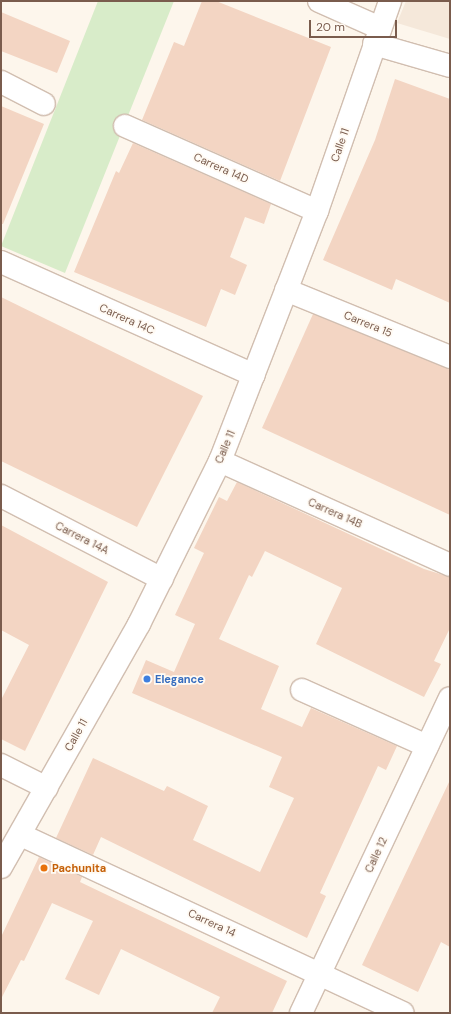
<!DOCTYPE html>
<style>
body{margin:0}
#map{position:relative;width:451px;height:1014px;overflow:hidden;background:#fdf6ec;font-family:"DM Sans",sans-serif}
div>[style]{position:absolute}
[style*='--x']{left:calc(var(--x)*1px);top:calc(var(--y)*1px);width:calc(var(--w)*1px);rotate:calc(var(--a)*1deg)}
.residential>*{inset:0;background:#f5e8da}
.green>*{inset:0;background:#d8ecc9}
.building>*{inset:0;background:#f3d5c3}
.roads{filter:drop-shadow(1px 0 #d1beb0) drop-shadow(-1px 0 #d1beb0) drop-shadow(0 1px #d1beb0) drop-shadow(0 -1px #d1beb0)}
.minor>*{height:22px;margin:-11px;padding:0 11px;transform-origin:11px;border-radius:11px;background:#fff}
.tertiary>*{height:22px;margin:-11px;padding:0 11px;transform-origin:11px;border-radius:11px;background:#fff}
.dots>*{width:11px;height:11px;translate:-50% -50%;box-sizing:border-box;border:2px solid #fffaf3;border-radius:50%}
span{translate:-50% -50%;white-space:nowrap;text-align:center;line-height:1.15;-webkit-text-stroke:3.5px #fffaf3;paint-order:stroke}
.street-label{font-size:11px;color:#7a5c4d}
.shop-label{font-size:11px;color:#366cbe;font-weight:700}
.left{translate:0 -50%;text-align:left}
.food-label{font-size:11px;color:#c56008;font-weight:700}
.frame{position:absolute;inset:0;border:2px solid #7a5c4d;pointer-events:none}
.scale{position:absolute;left:309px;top:20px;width:88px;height:18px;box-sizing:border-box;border:2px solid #7a5c4d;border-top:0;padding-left:5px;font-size:12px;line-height:14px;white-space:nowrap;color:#7a5c4d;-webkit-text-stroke:3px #fffaf3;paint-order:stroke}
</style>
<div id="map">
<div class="residential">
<i style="clip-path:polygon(406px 1px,450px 1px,450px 39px,397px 23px)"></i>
</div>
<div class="green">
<i style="clip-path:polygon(98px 1px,174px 1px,65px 273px,1px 246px)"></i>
</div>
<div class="building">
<i style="clip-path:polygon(202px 1px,216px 1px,331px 47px,280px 181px,142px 120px,174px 42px,184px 46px)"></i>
<i style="clip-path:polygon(1px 12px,70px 41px,57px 73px,1px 51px)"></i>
<i style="clip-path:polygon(395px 79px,450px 99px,450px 303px,396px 279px,392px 290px,323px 260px,375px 140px)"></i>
<i style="clip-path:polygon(1px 106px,44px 124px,3px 224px,1px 224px)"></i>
<i style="clip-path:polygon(133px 143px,271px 204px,264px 224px,245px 217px,230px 257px,247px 265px,235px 295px,221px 289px,206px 327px,74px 272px,116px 171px,119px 173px)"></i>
<i style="clip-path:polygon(1px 297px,203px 396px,137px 527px,1px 461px)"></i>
<i style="clip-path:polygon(313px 314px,450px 369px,450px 515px,262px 428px)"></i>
<i style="clip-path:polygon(237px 482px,424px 569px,450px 577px,450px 628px,434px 661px,441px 664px,424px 697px,316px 644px,342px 588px,265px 551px,252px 577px,249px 575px,219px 639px,279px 666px,261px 709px,302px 727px,311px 708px,397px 746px,386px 770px,378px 766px,320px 893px,326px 896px,307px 938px,101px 837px,93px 855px,56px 838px,93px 758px,164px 791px,167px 786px,208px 806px,193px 840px,260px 872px,294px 798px,269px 787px,282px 757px,132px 693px,146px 660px,174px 672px,195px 624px,175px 615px,204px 553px,194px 548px,219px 497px,227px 501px)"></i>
<i style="clip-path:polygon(1px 525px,108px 582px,25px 751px,1px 739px,1px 700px,29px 645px,1px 630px)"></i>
<i style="clip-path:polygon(450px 780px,450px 947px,441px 942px,418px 992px,362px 965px)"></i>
<i style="clip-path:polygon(39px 857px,82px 877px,80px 882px,287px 981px,272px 1013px,212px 1013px,220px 997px,121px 949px,99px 995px,65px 979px,93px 921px,52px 903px,24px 961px,21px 960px,1px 999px,1px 937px)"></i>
</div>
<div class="roads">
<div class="minor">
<i style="--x:319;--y:1;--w:67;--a:23.9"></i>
<i style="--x:374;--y:44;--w:79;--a:16.1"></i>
<i style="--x:1;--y:82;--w:48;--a:27.1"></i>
<i style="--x:125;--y:126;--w:210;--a:23.9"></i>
<i style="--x:1;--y:262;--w:277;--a:24.1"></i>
<i style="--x:286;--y:290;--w:177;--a:22.2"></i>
<i style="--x:220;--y:461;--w:252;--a:24.3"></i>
<i style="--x:1;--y:496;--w:181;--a:27.3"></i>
<i style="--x:302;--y:690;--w:137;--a:24.1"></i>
<i style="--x:1;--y:765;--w:51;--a:26.6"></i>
<i style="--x:21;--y:835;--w:421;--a:25"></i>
<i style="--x:301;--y:1013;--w:348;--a:-64.7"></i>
</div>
<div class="tertiary">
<i style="--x:1;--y:867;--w:279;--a:-60.4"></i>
<i style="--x:139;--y:624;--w:182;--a:-63.6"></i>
<i style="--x:220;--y:461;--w:268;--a:-68.8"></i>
<i style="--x:317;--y:211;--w:222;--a:-70.8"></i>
</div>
</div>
<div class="dots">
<i style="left:147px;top:679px;background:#3f7fe0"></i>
<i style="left:44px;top:868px;background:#e8710a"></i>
</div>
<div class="street-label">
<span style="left:340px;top:145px;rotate:-71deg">Calle 11</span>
<span style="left:221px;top:168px;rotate:24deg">Carrera 14D</span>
<span style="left:127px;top:319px;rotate:24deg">Carrera 14C</span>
<span style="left:368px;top:324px;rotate:22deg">Carrera 15</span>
<span style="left:225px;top:447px;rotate:-67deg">Calle 11</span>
<span style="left:335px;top:513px;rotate:24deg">Carrera 14B</span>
<span style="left:82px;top:538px;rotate:27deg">Carrera 14A</span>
<span style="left:76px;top:735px;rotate:-61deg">Calle 11</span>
<span style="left:376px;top:855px;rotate:-65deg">Calle 12</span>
<span style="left:212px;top:923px;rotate:25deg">Carrera 14</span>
</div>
<div class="shop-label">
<span class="left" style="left:155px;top:679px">Elegance</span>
</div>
<div class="food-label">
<span class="left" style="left:52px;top:868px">Pachunita</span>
</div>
<div class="frame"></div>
<div class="scale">20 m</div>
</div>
